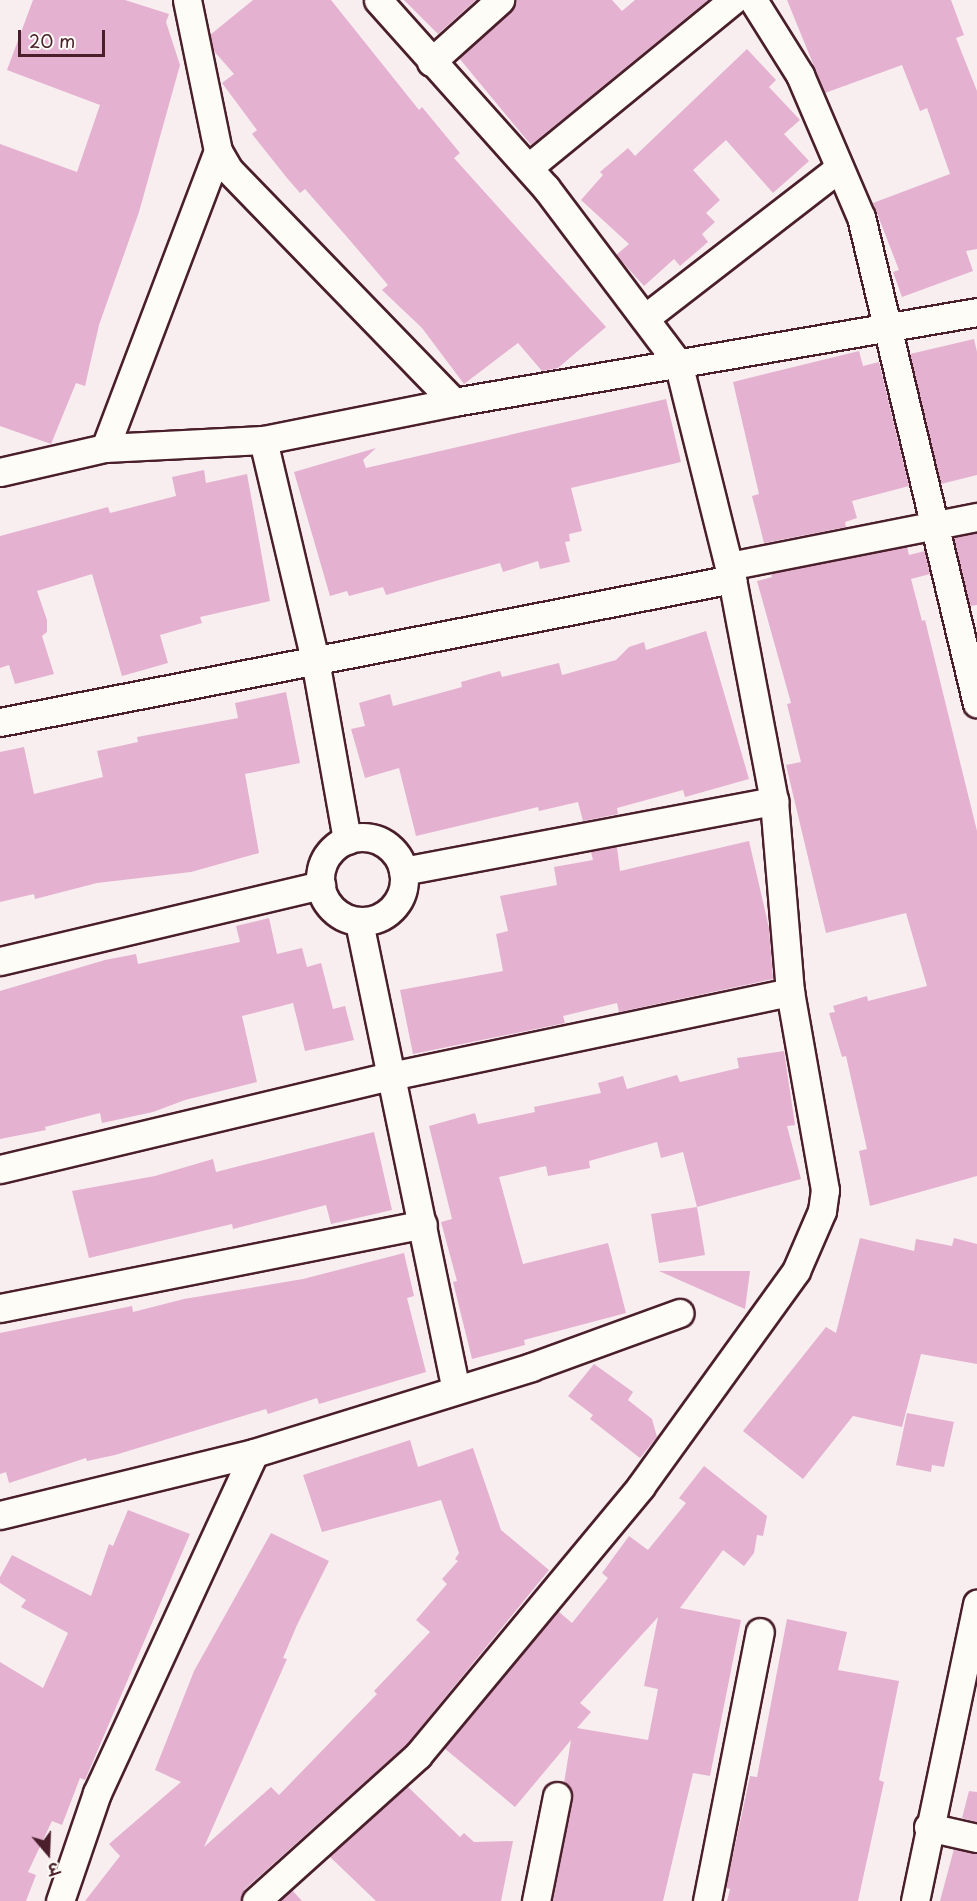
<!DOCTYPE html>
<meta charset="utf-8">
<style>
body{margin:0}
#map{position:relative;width:977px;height:1901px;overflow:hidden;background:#f8edef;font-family:"Playpen Sans","Playpen Sans Deva",sans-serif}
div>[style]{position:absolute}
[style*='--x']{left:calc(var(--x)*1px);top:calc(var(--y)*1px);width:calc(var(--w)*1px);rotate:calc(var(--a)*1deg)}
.building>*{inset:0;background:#e4b2d0}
.roads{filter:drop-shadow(2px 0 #4a1f2b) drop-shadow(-2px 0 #4a1f2b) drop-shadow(0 2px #4a1f2b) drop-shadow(0 -2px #4a1f2b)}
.minor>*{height:27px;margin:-13.5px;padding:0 13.5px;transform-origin:13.5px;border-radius:13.5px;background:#fdfcf7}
.minor>.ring{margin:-13.5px;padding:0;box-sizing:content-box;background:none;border:27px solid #fdfcf7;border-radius:50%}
span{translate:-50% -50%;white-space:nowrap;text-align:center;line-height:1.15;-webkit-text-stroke:4.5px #fdfcf7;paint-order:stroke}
.north{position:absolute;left:18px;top:1823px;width:60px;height:60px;-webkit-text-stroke:4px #fdfcf7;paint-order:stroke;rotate:161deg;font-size:16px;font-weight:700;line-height:24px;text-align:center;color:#4a1f2b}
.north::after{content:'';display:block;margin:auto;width:21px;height:27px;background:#4a1f2b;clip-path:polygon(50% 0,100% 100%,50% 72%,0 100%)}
.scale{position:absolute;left:18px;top:30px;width:87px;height:27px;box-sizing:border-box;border:3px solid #4a1f2b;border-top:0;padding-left:8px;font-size:18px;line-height:21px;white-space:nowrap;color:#4a1f2b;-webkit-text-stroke:4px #fdfcf7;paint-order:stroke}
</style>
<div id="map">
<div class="building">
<i style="clip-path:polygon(33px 0,125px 0,169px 14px,166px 22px,180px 65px,139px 212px,99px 325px,85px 386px,76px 383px,51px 444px,0 426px,0 144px,77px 172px,100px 105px,7px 70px)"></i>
<i style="clip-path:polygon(253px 0,331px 0,419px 110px,422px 107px,460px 153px,454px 158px,606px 327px,558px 368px,542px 371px,518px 343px,464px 384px,422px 328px,382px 290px,388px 285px,347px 237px,305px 189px,300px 193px,287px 178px,252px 134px,257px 130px,222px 83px,234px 74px,213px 50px,210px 35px)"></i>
<i style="clip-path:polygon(404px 0,476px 0,438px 34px)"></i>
<i style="clip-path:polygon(515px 0,612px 0,622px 11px,635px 0,708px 0,531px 145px,459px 58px,511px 12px)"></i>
<i style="clip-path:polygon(787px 0,951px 0,964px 35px,956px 38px,977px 91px,977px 249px,966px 251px,973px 271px,902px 297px,893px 272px,899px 270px,873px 203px,950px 174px,927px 108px,920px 111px,902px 65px,825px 93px)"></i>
<i style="clip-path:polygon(747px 49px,776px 80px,769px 87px,800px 120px,784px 134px,809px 161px,773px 193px,726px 140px,693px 170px,720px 200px,706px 213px,715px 222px,702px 234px,708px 242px,680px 266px,674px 259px,644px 286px,616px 255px,629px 244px,581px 200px,603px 175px,600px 172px,628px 148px,635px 156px)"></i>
<i style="clip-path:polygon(974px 339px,977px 352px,977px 475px,941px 484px,910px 354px)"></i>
<i style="clip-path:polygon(859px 351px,863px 366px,879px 362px,909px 486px,852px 501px,857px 518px,845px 522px,846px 527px,764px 543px,752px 496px,759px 494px,733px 382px)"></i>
<i style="clip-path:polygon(666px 399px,681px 462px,571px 488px,582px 531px,569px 534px,570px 541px,565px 542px,570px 562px,540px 569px,538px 561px,503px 572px,500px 563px,386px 595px,383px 587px,349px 596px,347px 591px,330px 596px,294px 472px,376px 448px,363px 460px,366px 468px)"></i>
<i style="clip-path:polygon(204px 470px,206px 483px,247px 474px,270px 601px,200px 617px,202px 623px,160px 635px,168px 663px,122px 676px,92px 574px,37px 591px,47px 620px,47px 632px,42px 636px,54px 674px,15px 684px,9px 665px,0 668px,0 536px,108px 507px,110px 513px,176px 496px,172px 477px)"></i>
<i style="clip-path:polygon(977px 533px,977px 605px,970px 606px,954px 538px)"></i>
<i style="clip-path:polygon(907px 547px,909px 555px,925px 551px,930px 574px,911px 579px,922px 621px,925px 620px,977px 831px,977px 1176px,870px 1206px,859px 1151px,867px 1149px,846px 1056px,842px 1057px,829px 1013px,835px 1012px,833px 1006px,867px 996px,868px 1001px,927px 986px,906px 913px,826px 933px,786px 765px,801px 762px,787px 704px,791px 703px,757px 581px,772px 577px,771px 574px)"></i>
<i style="clip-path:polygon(706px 631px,749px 779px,685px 797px,683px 790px,617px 808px,618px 814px,583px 821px,578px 802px,539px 811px,538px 807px,416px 836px,399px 768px,365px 778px,351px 729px,365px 726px,359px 703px,390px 694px,393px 706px,462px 687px,461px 682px,500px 671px,502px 677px,559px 663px,562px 675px,616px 660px,629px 647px,644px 642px,646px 650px)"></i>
<i style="clip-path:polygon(286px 692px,300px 763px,245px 774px,259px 853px,191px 872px,97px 883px,35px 899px,34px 894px,0 902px,0 752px,24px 747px,34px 794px,103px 777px,97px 751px,138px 742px,137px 737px,238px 718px,235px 703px)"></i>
<i style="clip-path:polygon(749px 841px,769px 928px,773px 979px,619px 1012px,617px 1003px,563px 1016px,565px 1023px,413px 1054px,400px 990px,503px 971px,496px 934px,508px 931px,500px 896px,557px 885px,554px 867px,593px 860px,591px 852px,617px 847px,620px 871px)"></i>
<i style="clip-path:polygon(269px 918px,277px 954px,302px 948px,307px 967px,321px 963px,333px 1009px,345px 1006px,354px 1040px,305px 1051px,293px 1003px,242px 1016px,257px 1082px,185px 1100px,153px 1112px,102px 1123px,100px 1113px,45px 1127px,46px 1130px,0 1139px,0 991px,105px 960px,136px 954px,138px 964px,240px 942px,236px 926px)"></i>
<i style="clip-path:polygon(784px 1051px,795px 1125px,787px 1126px,801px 1179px,697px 1207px,683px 1152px,661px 1158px,657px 1142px,589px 1161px,590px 1168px,548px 1176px,546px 1166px,499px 1177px,523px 1264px,608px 1243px,626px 1313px,524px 1340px,525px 1345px,472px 1359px,453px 1282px,457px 1281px,441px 1222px,452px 1219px,429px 1126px,475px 1113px,478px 1124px,535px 1112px,534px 1107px,601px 1093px,598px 1083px,623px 1076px,627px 1089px,677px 1075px,680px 1082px,739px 1068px,737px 1058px)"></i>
<i style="clip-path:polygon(374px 1132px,392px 1210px,331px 1224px,326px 1205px,233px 1229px,232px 1224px,89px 1258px,72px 1191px,155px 1176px,213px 1159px,216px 1172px)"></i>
<i style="clip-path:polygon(697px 1207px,705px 1255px,659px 1263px,651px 1214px)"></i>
<i style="clip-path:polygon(860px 1238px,914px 1251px,916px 1239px,952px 1246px,954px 1238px,977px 1244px,977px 1364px,921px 1354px,902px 1427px,853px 1416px,803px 1479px,743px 1431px,826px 1327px,836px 1333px)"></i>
<i style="clip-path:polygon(404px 1253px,414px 1296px,407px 1298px,426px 1372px,319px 1404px,317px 1398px,268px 1414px,266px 1409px,115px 1455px,87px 1461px,86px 1458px,9px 1483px,6px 1472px,0 1474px,0 1333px,132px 1306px,133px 1312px,184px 1299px,303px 1279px)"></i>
<i style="clip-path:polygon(659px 1271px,750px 1271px,745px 1309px,729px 1302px)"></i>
<i style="clip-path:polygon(594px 1364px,633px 1392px,628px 1400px,652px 1419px,657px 1437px,640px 1458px,590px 1419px,593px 1415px,568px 1396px)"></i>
<i style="clip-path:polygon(907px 1413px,954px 1422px,944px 1467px,932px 1465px,931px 1472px,896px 1465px)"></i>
<i style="clip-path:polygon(410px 1440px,418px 1467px,473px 1448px,501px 1530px,549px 1570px,407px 1744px,245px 1889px,241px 1901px,85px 1901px,120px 1856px,109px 1844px,181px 1782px,155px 1770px,194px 1671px,271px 1533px,329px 1561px,297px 1625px,283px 1658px,287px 1659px,204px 1847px,271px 1787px,279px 1795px,377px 1694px,374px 1691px,430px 1632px,416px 1620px,447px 1584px,442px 1579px,458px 1561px,455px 1559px,459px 1553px,441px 1500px,322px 1532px,303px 1475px)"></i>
<i style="clip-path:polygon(evenodd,704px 1466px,767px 1516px,763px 1536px,757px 1535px,754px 1553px,744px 1566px,723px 1550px,680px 1608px,741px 1620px,710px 1776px,693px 1773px,663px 1901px,553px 1901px,572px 1799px,572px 1790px,564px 1783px,571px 1740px,515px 1807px,444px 1748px,558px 1611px,572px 1623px,608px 1578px,602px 1573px,629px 1536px,648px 1550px,686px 1503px,679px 1498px,704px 1466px,658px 1617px,644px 1686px,658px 1689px,648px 1740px,577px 1728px,591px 1712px,580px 1703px,658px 1617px)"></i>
<i style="clip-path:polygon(128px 1510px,190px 1534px,85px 1780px,80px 1778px,62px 1825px,52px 1821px,28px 1872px,36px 1875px,26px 1901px,0 1901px,0 1662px,43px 1688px,68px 1633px,21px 1607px,26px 1600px,0 1583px,0 1577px,12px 1555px,91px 1596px,109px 1544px,113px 1546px)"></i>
<i style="clip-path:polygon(787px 1619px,847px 1632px,838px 1670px,899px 1681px,879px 1780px,884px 1782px,858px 1901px,727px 1901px,730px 1889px,726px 1888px,750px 1776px,757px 1777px)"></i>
<i style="clip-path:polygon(407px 1786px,460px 1837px,464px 1833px,474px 1842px,513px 1841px,501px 1901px,376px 1901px,329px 1856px)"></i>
<i style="clip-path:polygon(969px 1791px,977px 1792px,977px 1822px,962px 1818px)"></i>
<i style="clip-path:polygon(954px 1849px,977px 1853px,977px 1901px,940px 1901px)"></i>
<i style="clip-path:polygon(292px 1890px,302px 1901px,280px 1901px)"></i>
</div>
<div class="roads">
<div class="minor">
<i style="--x:187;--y:0;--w:154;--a:78.4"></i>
<i style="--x:218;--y:151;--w:22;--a:60"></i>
<i style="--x:229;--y:170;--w:323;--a:45.9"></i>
<i style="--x:454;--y:402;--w:531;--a:-9.76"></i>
<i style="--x:753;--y:0;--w:89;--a:57.9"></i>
<i style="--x:800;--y:75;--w:155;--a:66.8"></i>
<i style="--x:861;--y:217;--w:500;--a:76.6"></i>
<i style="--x:431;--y:62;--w:93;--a:-41.9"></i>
<i style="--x:529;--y:167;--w:264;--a:-39.3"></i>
<i style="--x:645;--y:318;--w:245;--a:-37.7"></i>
<i style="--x:263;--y:440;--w:226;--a:76.7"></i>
<i style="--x:315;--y:660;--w:183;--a:79.9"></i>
<i style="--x:105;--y:448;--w:318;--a:-69.2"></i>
<i style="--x:0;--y:472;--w:108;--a:-12.9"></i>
<i style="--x:105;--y:448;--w:158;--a:-2.9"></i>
<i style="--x:263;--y:440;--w:195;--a:-11.3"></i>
<i style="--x:729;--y:566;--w:253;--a:-11.2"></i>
<i style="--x:0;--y:722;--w:746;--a:-11.05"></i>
<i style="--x:732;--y:579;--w:223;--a:-104"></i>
<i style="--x:678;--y:363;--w:219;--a:-127"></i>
<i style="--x:546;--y:188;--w:252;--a:-131.8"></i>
<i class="ring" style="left:320px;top:837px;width:57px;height:57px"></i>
<i style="--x:403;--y:871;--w:378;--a:-10.7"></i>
<i style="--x:774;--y:801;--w:226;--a:-100.7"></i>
<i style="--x:359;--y:922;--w:477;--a:78.3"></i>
<i style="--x:0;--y:961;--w:330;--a:-13.3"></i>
<i style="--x:0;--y:1169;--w:402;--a:-13.4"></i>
<i style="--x:391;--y:1076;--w:408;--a:-11.9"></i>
<i style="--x:790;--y:992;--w:192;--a:-94.8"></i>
<i style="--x:0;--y:1308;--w:431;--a:-11.2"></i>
<i style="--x:0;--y:1515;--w:261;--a:-13.7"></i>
<i style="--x:928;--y:1827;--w:50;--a:12.7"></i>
<i style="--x:60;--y:1901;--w:114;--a:-71.1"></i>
<i style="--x:97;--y:1793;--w:374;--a:-65.2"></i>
<i style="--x:254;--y:1453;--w:290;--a:-17.2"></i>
<i style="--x:531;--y:1367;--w:158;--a:-20"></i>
<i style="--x:256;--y:1901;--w:218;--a:-42"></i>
<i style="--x:418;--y:1755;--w:349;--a:-50.3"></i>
<i style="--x:641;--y:1486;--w:265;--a:-54.2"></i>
<i style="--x:796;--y:1271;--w:65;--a:-66.6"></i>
<i style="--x:822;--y:1211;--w:21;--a:-82"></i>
<i style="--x:825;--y:1190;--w:201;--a:-100"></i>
<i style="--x:536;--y:1901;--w:107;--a:-78.7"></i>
<i style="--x:707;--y:1901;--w:274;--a:-78.9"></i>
<i style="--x:915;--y:1901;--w:304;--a:-78.2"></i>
</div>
</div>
<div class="north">उ</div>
<div class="scale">20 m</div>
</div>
